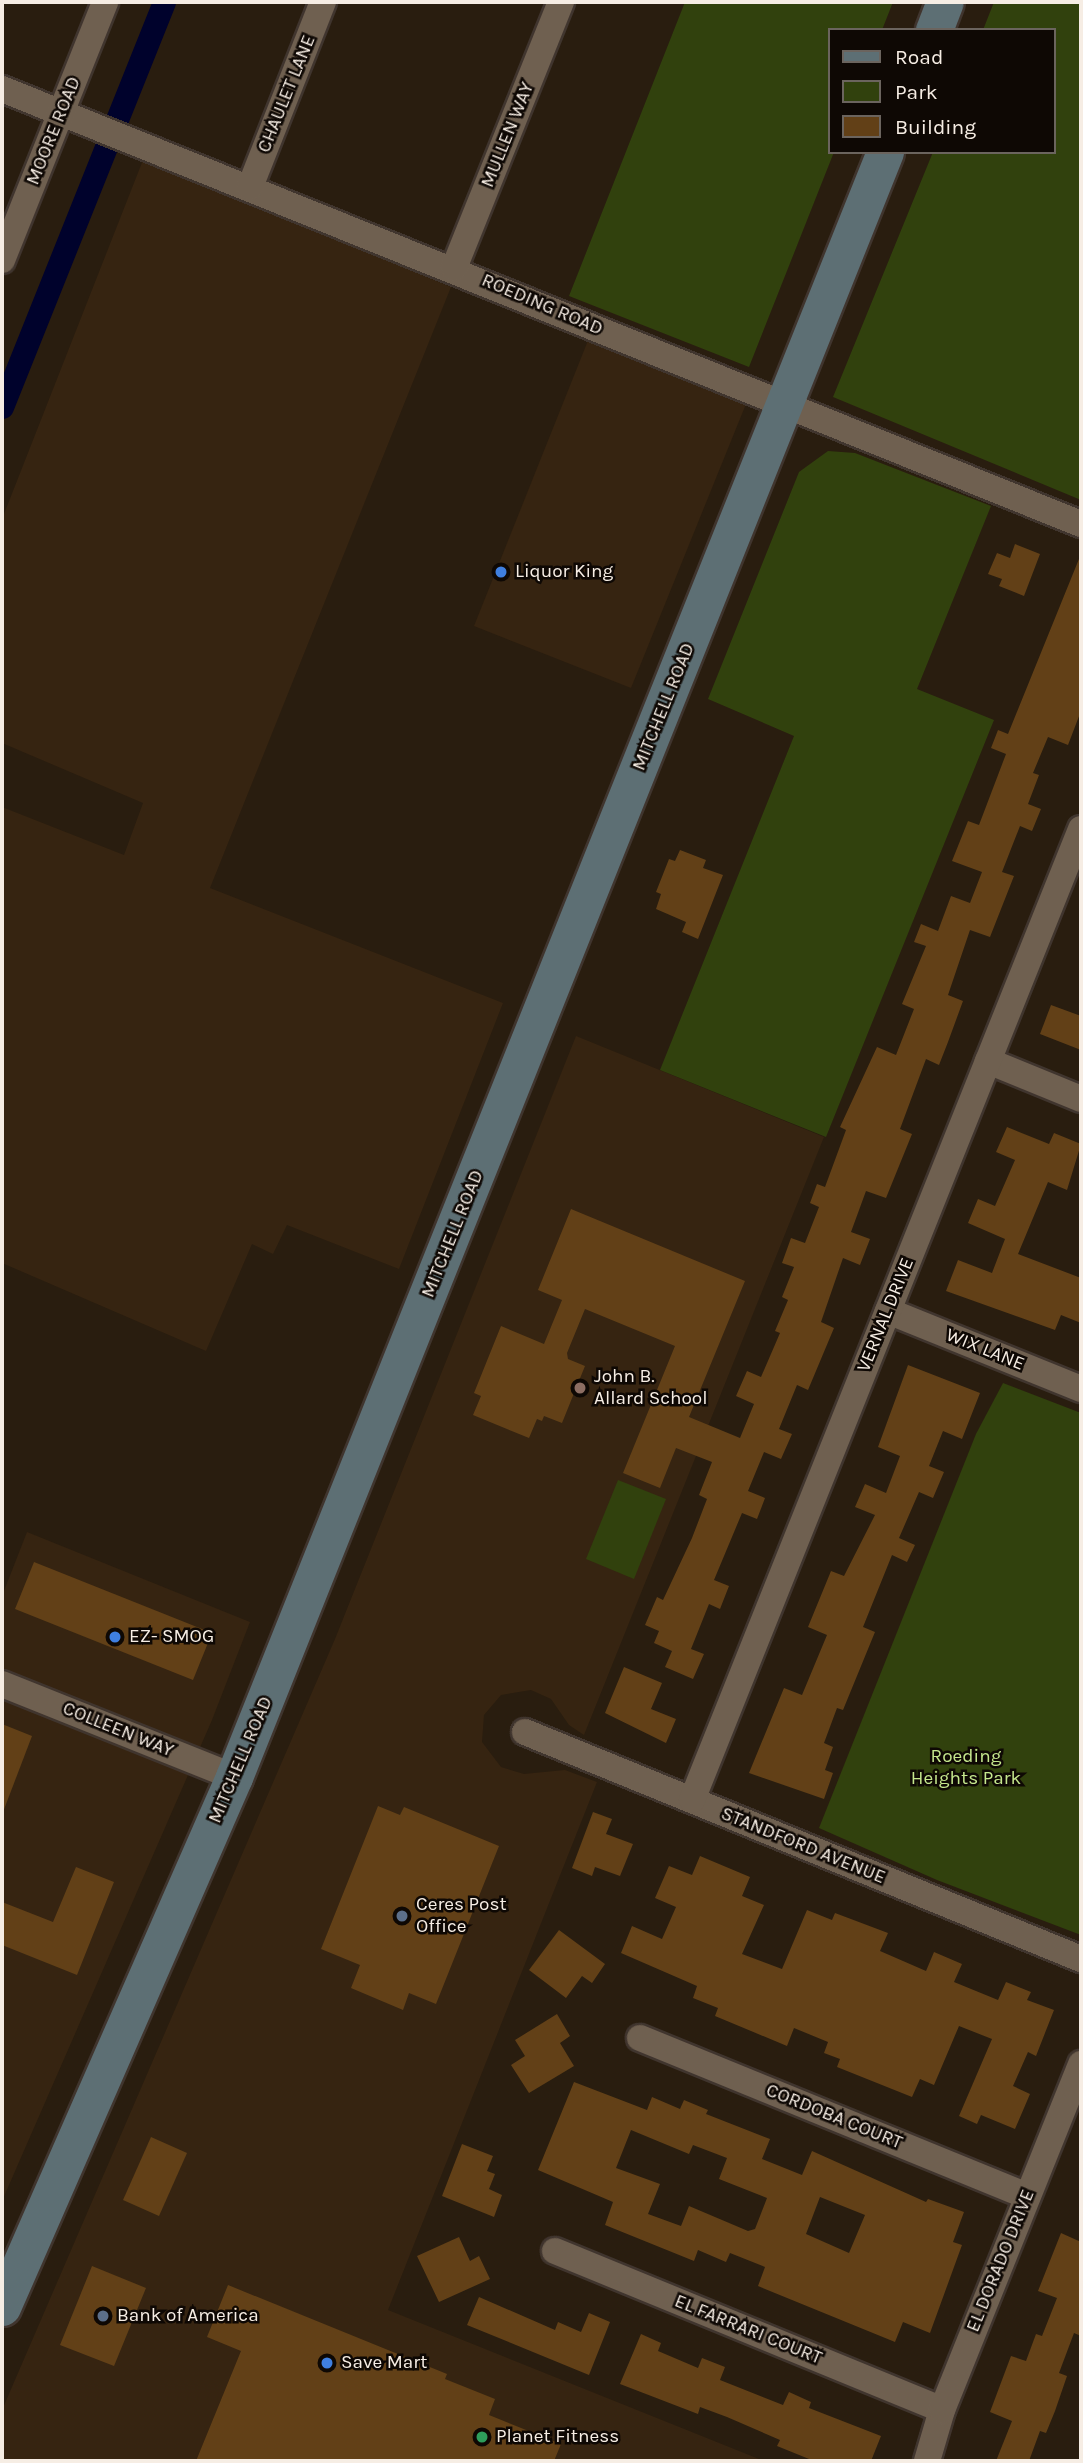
<!DOCTYPE html>
<style>
body{margin:0}
#map{position:relative;width:1083px;height:2463px;overflow:hidden;background:#291d0f;font-family:Karla,sans-serif}
div>[style]{position:absolute}
[style*='--x']{left:calc(var(--x)*1px);top:calc(var(--y)*1px);width:calc(var(--w)*1px);rotate:calc(var(--a)*1deg)}
.built>*{inset:0;background:#362411}
.green>*{inset:0;background:#31410d}
.canal>*{height:23px;margin:-11.5px;padding:0 11.5px;transform-origin:11.5px;border-radius:11.5px;background:#00022c}
.building>*{inset:0;background:#624017}
.roads{filter:drop-shadow(2px 0 #40352e) drop-shadow(-2px 0 #40352e) drop-shadow(0 2px #40352e) drop-shadow(0 -2px #40352e)}
.street>*{height:26px;margin:-13px;padding:0 13px;transform-origin:13px;border-radius:13px;background:#6f6050}
.secondary>*{height:37px;margin:-18.5px;padding:0 18.5px;transform-origin:18.5px;border-radius:18.5px;background:#5d6f74}
.dots>*{width:19px;height:19px;translate:-50% -50%;box-sizing:border-box;border:4px solid #0e0804;border-radius:50%}
span{translate:-50% -50%;white-space:nowrap;text-align:center;line-height:1.15;-webkit-text-stroke:5px #0e0804;paint-order:stroke}
.street-label{font-size:19px;color:#f6ede4}
.poi-label{font-size:19px;color:#f6ede4}
.left{translate:0 -50%;text-align:left}
.park-label{font-size:19px;color:#c5e78d}
.frame{position:absolute;inset:0;border:4px solid #f6ede4;pointer-events:none}
.legend{position:absolute;left:828px;top:28px;width:228px;height:126px;box-sizing:border-box;background:#0e0804;border:2px solid #6b645e;margin:0;padding:9px 12px;list-style:none;font-size:21px;color:#f6ede4}
.legend li{display:flex;align-items:center;gap:14px;height:35px}
.legend b{width:35px;border:2px solid #6b645e}
</style>
<div id="map">
<div class="built">
<i style="clip-path:polygon(143px 160px,451px 287px,210px 888px,503px 1003px,399px 1269px,287px 1225px,273px 1254px,252px 1244px,206px 1351px,2px 1263px,2px 807px,124px 855px,143px 803px,2px 743px,2px 519px)"></i>
<i style="clip-path:polygon(589px 338px,746px 404px,631px 688px,474px 626px)"></i>
<i style="clip-path:polygon(576px 1036px,824px 1137px,584px 1735px,569px 1725px,551px 1699px,531px 1690px,501px 1695px,484px 1715px,482px 1742px,501px 1767px,524px 1774px,565px 1770px,597px 1782px,388px 2310px,764px 2461px,2px 2461px,2px 2410px,335px 1639px)"></i>
<i style="clip-path:polygon(27px 1532px,250px 1622px,212px 1720px,2px 2201px,2px 1596px)"></i>
</div>
<div class="green">
<i style="clip-path:polygon(685px 2px,893px 2px,882px 30px,829px 30px,829px 152px,834px 152px,749px 367px,569px 296px)"></i>
<i style="clip-path:polygon(994px 2px,1081px 2px,1081px 500px,833px 397px,933px 152px,1053px 152px,1053px 30px,983px 30px)"></i>
<i style="clip-path:polygon(828px 451px,855px 453px,991px 506px,917px 689px,994px 720px,826px 1137px,660px 1070px,794px 736px,708px 699px,799px 472px)"></i>
<i style="clip-path:polygon(1003px 1383px,1081px 1413px,1081px 1935px,937px 1880px,819px 1828px,976px 1434px)"></i>
<i style="clip-path:polygon(618px 1480px,666px 1499px,634px 1579px,586px 1559px)"></i>
</div>
<div class="canal">
<i style="--x:2;--y:407;--w:436;--a:-68.2"></i>
</div>
<div class="building">
<i style="clip-path:polygon(1015px 544px,1040px 554px,1024px 596px,999px 586px,1002px 579px,988px 574px,997px 553px,1010px 558px)"></i>
<i style="clip-path:polygon(1081px 554px,1081px 711px,1068px 745px,1048px 737px,1033px 773px,1039px 775px,1028px 804px,1041px 809px,1032px 831px,1020px 826px,1002px 872px,1014px 876px,990px 937px,970px 930px,948px 995px,963px 1001px,948px 1042px,939px 1065px,926px 1059px,900px 1129px,912px 1134px,886px 1198px,866px 1191px,851px 1232px,870px 1239px,860px 1265px,843px 1258px,821px 1322px,834px 1328px,808px 1390px,797px 1385px,779px 1429px,792px 1434px,781px 1459px,764px 1452px,748px 1491px,765px 1498px,757px 1519px,742px 1513px,714px 1580px,729px 1586px,720px 1609px,709px 1604px,691px 1649px,704px 1654px,693px 1679px,665px 1667px,672px 1651px,654px 1643px,659px 1631px,645px 1625px,657px 1597px,663px 1600px,692px 1538px,707px 1499px,699px 1495px,712px 1462px,676px 1448px,660px 1488px,623px 1473px,675px 1346px,585px 1309px,567px 1353px,568px 1359px,585px 1366px,562px 1423px,544px 1416px,542px 1421px,537px 1419px,529px 1438px,473px 1415px,481px 1396px,474px 1393px,501px 1326px,544px 1344px,562px 1300px,538px 1290px,571px 1209px,745px 1281px,689px 1417px,740px 1438px,754px 1404px,736px 1396px,747px 1371px,761px 1377px,780px 1333px,775px 1331px,788px 1300px,782px 1297px,794px 1267px,782px 1263px,791px 1238px,805px 1243px,819px 1207px,810px 1203px,817px 1184px,825px 1187px,846px 1130px,840px 1127px,877px 1047px,896px 1055px,914px 1009px,902px 1004px,926px 946px,914px 942px,921px 924px,938px 931px,951px 896px,970px 903px,982px 872px,952px 861px,968px 821px,979px 825px,1006px 754px,991px 748px,998px 730px,1008px 734px)"></i>
<i style="clip-path:polygon(680px 850px,706px 860px,703px 868px,723px 875px,698px 939px,682px 932px,686px 922px,656px 909px,661px 894px,656px 892px,669px 859px,675px 861px)"></i>
<i style="clip-path:polygon(1051px 1005px,1081px 1016px,1081px 1050px,1040px 1034px)"></i>
<i style="clip-path:polygon(1007px 1127px,1049px 1144px,1054px 1133px,1081px 1144px,1067px 1190px,1048px 1182px,1018px 1254px,1081px 1278px,1081px 1323px,1061px 1315px,1055px 1330px,946px 1291px,958px 1260px,992px 1273px,1005px 1239px,968px 1223px,978px 1199px,995px 1206px,1015px 1160px,996px 1152px)"></i>
<i style="clip-path:polygon(908px 1365px,980px 1393px,962px 1439px,943px 1431px,929px 1466px,944px 1472px,933px 1498px,919px 1492px,899px 1538px,915px 1545px,907px 1562px,892px 1555px,863px 1627px,875px 1632px,843px 1710px,837px 1708px,824px 1743px,833px 1747px,825px 1770px,833px 1773px,824px 1799px,749px 1773px,784px 1688px,802px 1695px,827px 1635px,808px 1627px,831px 1571px,844px 1576px,875px 1515px,855px 1507px,865px 1484px,886px 1493px,900px 1456px,878px 1447px)"></i>
<i style="clip-path:polygon(34px 1562px,212px 1633px,193px 1680px,15px 1609px)"></i>
<i style="clip-path:polygon(624px 1667px,662px 1683px,651px 1709px,676px 1719px,666px 1743px,605px 1713px)"></i>
<i style="clip-path:polygon(2px 1724px,32px 1736px,3px 1812px,2px 1812px)"></i>
<i style="clip-path:polygon(378px 1806px,400px 1815px,404px 1807px,499px 1846px,436px 2004px,409px 1993px,403px 2010px,351px 1988px,360px 1965px,321px 1949px)"></i>
<i style="clip-path:polygon(593px 1812px,612px 1819px,606px 1834px,633px 1844px,620px 1876px,595px 1867px,592px 1876px,572px 1868px)"></i>
<i style="clip-path:polygon(700px 1856px,750px 1877px,742px 1896px,764px 1905px,742px 1954px,782px 1969px,807px 1910px,832px 1920px,835px 1913px,888px 1933px,880px 1951px,926px 1971px,934px 1952px,962px 1964px,954px 1982px,998px 2000px,1006px 1982px,1031px 1992px,1027px 2000px,1054px 2010px,1036px 2056px,1028px 2052px,1013px 2086px,1030px 2094px,1015px 2129px,981px 2115px,977px 2124px,959px 2116px,992px 2039px,959px 2026px,934px 2085px,920px 2079px,912px 2097px,837px 2067px,840px 2059px,824px 2053px,828px 2042px,794px 2028px,787px 2046px,715px 2016px,718px 2008px,693px 1998px,697px 1986px,621px 1953px,632px 1926px,662px 1939px,676px 1907px,655px 1898px,669px 1866px,692px 1875px)"></i>
<i style="clip-path:polygon(76px 1867px,114px 1882px,77px 1975px,2px 1945px,2px 1902px,53px 1922px)"></i>
<i style="clip-path:polygon(559px 1930px,605px 1964px,592px 1983px,582px 1976px,566px 1998px,529px 1970px)"></i>
<i style="clip-path:polygon(557px 2014px,570px 2036px,560px 2043px,574px 2066px,529px 2093px,511px 2065px,525px 2056px,515px 2040px)"></i>
<i style="clip-path:polygon(evenodd,574px 2082px,647px 2110px,652px 2097px,680px 2109px,684px 2100px,708px 2110px,706px 2114px,770px 2139px,762px 2159px,802px 2175px,812px 2151px,926px 2202px,928px 2199px,964px 2212px,953px 2242px,962px 2245px,930px 2333px,903px 2322px,895px 2342px,758px 2286px,765px 2267px,730px 2253px,726px 2262px,698px 2250px,694px 2261px,605px 2225px,613px 2202px,538px 2170px,574px 2082px,631px 2130px,689px 2154px,693px 2145px,727px 2158px,719px 2179px,767px 2198px,755px 2229px,748px 2231px,689px 2206px,681px 2226px,648px 2214px,660px 2184px,616px 2168px,631px 2130px,574px 2082px,820px 2197px,865px 2215px,849px 2253px,806px 2234px,820px 2197px)"></i>
<i style="clip-path:polygon(151px 2137px,187px 2153px,159px 2216px,123px 2200px)"></i>
<i style="clip-path:polygon(462px 2144px,493px 2156px,487px 2171px,495px 2174px,489px 2189px,502px 2195px,494px 2217px,442px 2196px)"></i>
<i style="clip-path:polygon(1061px 2233px,1081px 2242px,1081px 2336px,1074px 2333px,1059px 2373px,1067px 2376px,1055px 2411px,1046px 2433px,1040px 2431px,1029px 2461px,996px 2461px,1012px 2421px,990px 2412px,1011px 2356px,1026px 2361px,1036px 2334px,1042px 2336px,1057px 2298px,1038px 2291px)"></i>
<i style="clip-path:polygon(459px 2237px,470px 2261px,479px 2256px,490px 2279px,439px 2302px,417px 2256px)"></i>
<i style="clip-path:polygon(92px 2266px,146px 2288px,114px 2366px,60px 2345px)"></i>
<i style="clip-path:polygon(228px 2285px,447px 2374px,445px 2379px,495px 2399px,489px 2415px,561px 2444px,554px 2461px,196px 2461px,241px 2351px,207px 2337px)"></i>
<i style="clip-path:polygon(479px 2297px,555px 2330px,558px 2322px,581px 2332px,589px 2313px,610px 2322px,589px 2375px,467px 2325px)"></i>
<i style="clip-path:polygon(641px 2334px,661px 2343px,658px 2351px,698px 2368px,702px 2358px,725px 2367px,720px 2380px,783px 2405px,789px 2392px,811px 2402px,809px 2408px,881px 2436px,871px 2461px,814px 2461px,777px 2446px,780px 2440px,727px 2417px,700px 2407px,698px 2414px,620px 2384px)"></i>
</div>
<div class="roads">
<div class="street">
<i style="--x:2;--y:89;--w:1163;--a:21.96"></i>
<i style="--x:250;--y:187;--w:199;--a:-68.5"></i>
<i style="--x:2;--y:260;--w:278;--a:-68.2"></i>
<i style="--x:454;--y:268;--w:287;--a:-68.1"></i>
<i style="--x:988;--y:1061;--w:100;--a:22.2"></i>
<i style="--x:888;--y:1311;--w:208;--a:22"></i>
<i style="--x:2;--y:1684;--w:250;--a:21.8"></i>
<i style="--x:525;--y:1732;--w:601;--a:22.21"></i>
<i style="--x:692;--y:1800;--w:1046;--a:-68.17"></i>
<i style="--x:640;--y:2038;--w:418;--a:22.2"></i>
<i style="--x:555;--y:2251;--w:418;--a:22.3"></i>
<i style="--x:927;--y:2461;--w:53;--a:-73.6"></i>
<i style="--x:942;--y:2410;--w:373;--a:-68.1"></i>
</div>
<div class="secondary">
<i style="--x:934;--y:30;--w:30;--a:-69"></i>
<i style="--x:2;--y:2307;--w:579;--a:-66.36"></i>
<i style="--x:234;--y:1777;--w:1751;--a:-68.17"></i>
</div>
</div>
<div class="dots">
<i style="left:501px;top:572px;background:#3f7fe0"></i>
<i style="left:580px;top:1388px;background:#8d6e63"></i>
<i style="left:115px;top:1637px;background:#3f7fe0"></i>
<i style="left:402px;top:1916px;background:#5c6f8a"></i>
<i style="left:103px;top:2316px;background:#5c6f8a"></i>
<i style="left:327px;top:2363px;background:#3f7fe0"></i>
<i style="left:482px;top:2437px;background:#2e9e5b"></i>
</div>
<div class="street-label">
<span style="left:287px;top:94px;rotate:-68deg">CHAULET LANE</span>
<span style="left:54px;top:131px;rotate:-68deg">MOORE ROAD</span>
<span style="left:508px;top:135px;rotate:-68deg">MULLEN WAY</span>
<span style="left:542px;top:305px;rotate:23deg">ROEDING ROAD</span>
<span style="left:664px;top:707px;rotate:-68deg">MITCHELL ROAD</span>
<span style="left:453px;top:1234px;rotate:-68deg">MITCHELL ROAD</span>
<span style="left:886px;top:1315px;rotate:-68deg">VERNAL DRIVE</span>
<span style="left:985px;top:1350px;rotate:22deg">WIX LANE</span>
<span style="left:118px;top:1730px;rotate:22deg">COLLEEN WAY</span>
<span style="left:241px;top:1760px;rotate:-67deg">MITCHELL ROAD</span>
<span style="left:803px;top:1846px;rotate:22deg">STANDFORD AVENUE</span>
<span style="left:834px;top:2117px;rotate:22deg">CORDOBA COURT</span>
<span style="left:1001px;top:2261px;rotate:-68deg">EL DORADO DRIVE</span>
<span style="left:748px;top:2330px;rotate:22deg">EL FARRARI COURT</span>
</div>
<div class="poi-label">
<span class="left" style="left:515px;top:572px">Liquor King</span>
<span class="left" style="left:594px;top:1388px">John B.<br>Allard School</span>
<span class="left" style="left:129px;top:1637px">EZ- SMOG</span>
<span class="left" style="left:416px;top:1916px">Ceres Post<br>Office</span>
<span class="left" style="left:117px;top:2316px">Bank of America</span>
<span class="left" style="left:341px;top:2363px">Save Mart</span>
<span class="left" style="left:496px;top:2437px">Planet Fitness</span>
</div>
<div class="park-label">
<span style="left:966px;top:1768px">Roeding<br>Heights Park</span>
</div>
<div class="frame"></div>
<ul class="legend">
<li><b style="height:9px;background:#5d6f74"></b>Road</li>
<li><b style="height:19px;background:#31410d"></b>Park</li>
<li><b style="height:19px;background:#624017"></b>Building</li>
</ul>
</div>
